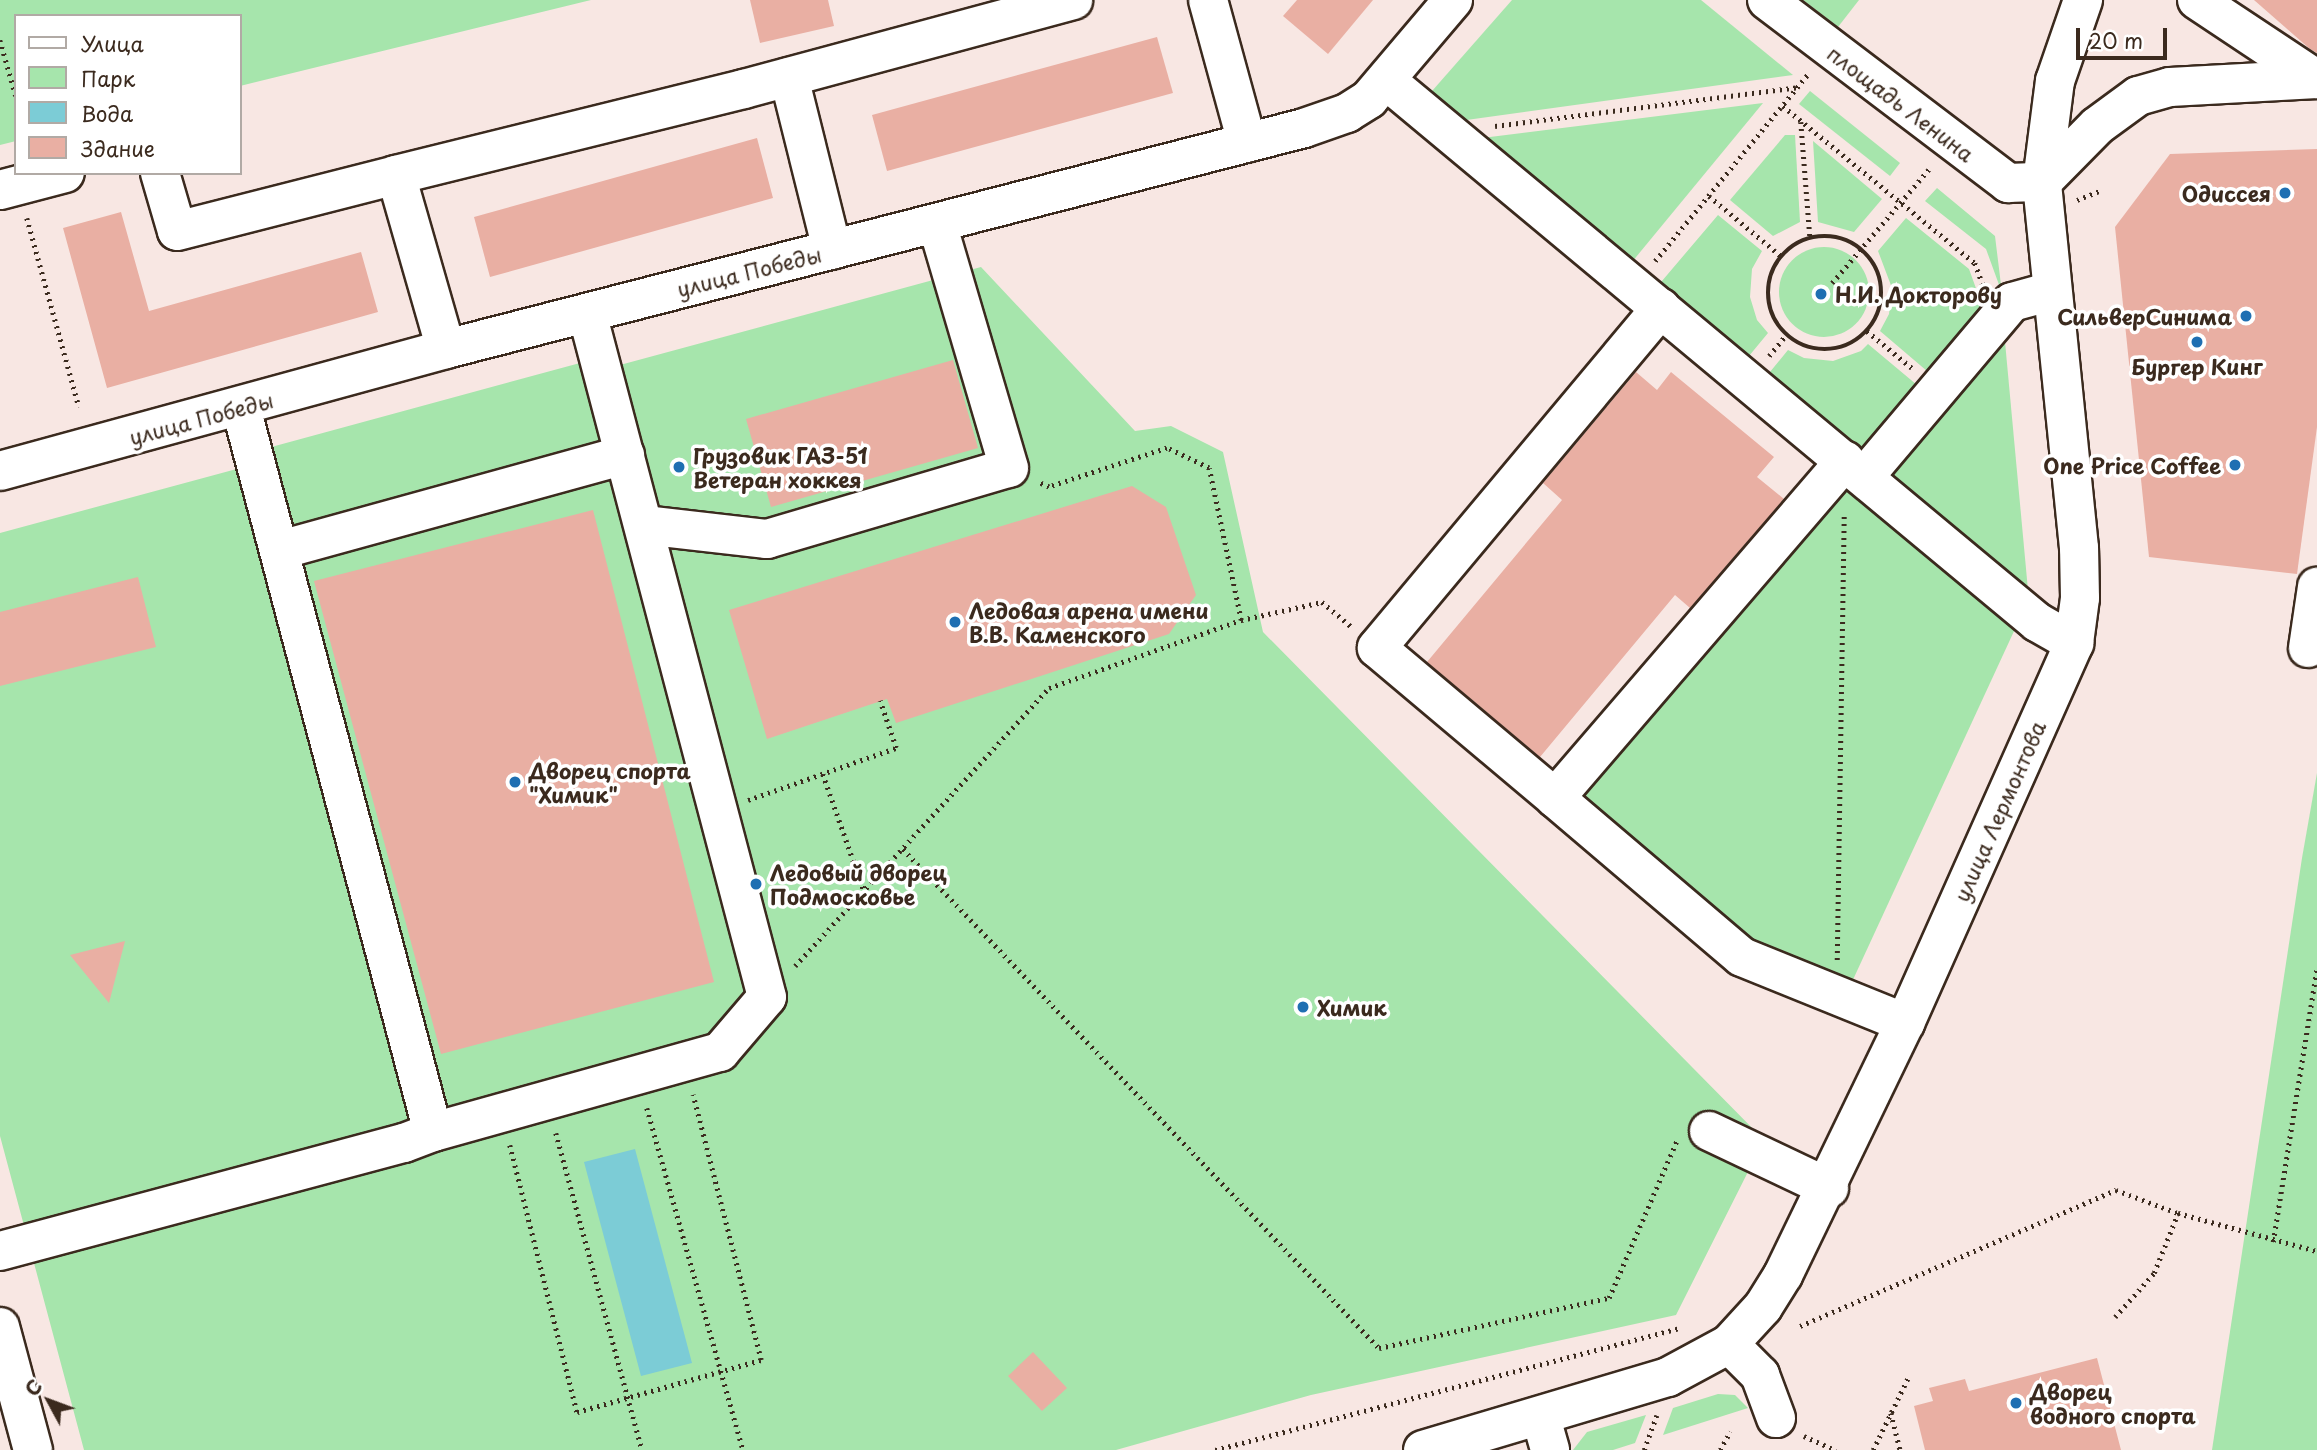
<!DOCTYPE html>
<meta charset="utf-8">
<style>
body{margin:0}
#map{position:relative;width:2317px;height:1450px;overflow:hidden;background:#f8e7e3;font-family:"Playpen Sans",sans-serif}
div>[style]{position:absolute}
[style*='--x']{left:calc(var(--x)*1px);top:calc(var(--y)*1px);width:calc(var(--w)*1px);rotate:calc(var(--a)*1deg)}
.green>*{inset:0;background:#a6e5ac}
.round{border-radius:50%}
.water>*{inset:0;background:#7cccd6}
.building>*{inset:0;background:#e9afa3}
.path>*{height:4.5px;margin-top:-2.25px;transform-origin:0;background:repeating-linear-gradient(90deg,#3b2a1e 0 2px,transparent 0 7px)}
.path>.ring{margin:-2.25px;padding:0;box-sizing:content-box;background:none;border:4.5px solid #3b2a1e;border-radius:50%}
.roads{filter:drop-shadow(2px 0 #3b2a1e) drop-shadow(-2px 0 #3b2a1e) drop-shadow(0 2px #3b2a1e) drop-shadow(0 -2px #3b2a1e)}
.minor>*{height:38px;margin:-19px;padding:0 19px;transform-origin:19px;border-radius:19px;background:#fff}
.major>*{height:38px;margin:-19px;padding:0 19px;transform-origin:19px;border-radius:19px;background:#fff}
.dots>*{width:19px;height:19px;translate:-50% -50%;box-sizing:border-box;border:4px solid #fff;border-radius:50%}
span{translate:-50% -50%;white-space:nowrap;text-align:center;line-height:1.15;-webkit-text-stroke:7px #fff;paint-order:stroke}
.street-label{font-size:21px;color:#3b2a1e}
.poi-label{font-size:21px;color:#3b2a1e;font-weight:700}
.right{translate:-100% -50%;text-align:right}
.left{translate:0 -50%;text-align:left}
.legend{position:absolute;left:14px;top:14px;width:228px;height:161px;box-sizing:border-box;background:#fff;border:2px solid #b1aaa5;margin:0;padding:9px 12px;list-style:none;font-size:21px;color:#3b2a1e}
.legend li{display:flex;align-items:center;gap:14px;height:35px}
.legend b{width:35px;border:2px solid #b1aaa5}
.north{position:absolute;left:14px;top:1366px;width:70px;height:70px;-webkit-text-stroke:5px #fff;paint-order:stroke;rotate:311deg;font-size:19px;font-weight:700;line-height:28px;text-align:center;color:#3b2a1e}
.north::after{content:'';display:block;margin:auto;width:24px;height:32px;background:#3b2a1e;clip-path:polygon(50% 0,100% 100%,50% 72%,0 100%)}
.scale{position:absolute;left:2076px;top:28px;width:91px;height:32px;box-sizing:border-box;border:4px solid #3b2a1e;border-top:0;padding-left:9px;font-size:21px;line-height:24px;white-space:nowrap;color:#3b2a1e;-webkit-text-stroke:5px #fff;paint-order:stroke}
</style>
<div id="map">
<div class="green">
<i style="clip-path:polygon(0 0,591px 0,240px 86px,240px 16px,16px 16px,16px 141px,0 145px)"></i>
<i style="clip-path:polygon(1512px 0,1701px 0,1793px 75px,1452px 122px,1425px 99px)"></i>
<i style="clip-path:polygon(1803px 0,1859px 0,1838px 27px)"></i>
<i style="clip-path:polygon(1810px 91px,1900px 163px,1890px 176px,1799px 104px)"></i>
<i style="clip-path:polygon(1763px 103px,1627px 268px,1474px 139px)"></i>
<i style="clip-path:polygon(1785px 135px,1795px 135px,1800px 222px,1773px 236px,1730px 200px)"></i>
<i style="clip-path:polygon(1813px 141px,1882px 199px,1854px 232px,1818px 222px)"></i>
<i style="clip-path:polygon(1937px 188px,1995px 236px,2002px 293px,1986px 249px,1925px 201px)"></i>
<i style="clip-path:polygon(1718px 215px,1762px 251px,1752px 269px,1750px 297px,1757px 320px,1768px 333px,1744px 362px,1656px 288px)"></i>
<i style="clip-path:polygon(1906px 218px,1969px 269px,1986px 316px,1934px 377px,1880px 331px,1889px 314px,1892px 288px,1878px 251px)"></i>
<i class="round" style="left:1779px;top:247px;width:90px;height:90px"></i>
<i style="clip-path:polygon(981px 267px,1135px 431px,1171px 426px,1223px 452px,1263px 632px,1764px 1140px,1676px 1315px,1311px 1395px,1116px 1450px,84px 1450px,0 1136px,0 533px,266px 461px,264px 449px,580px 363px,583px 375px)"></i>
<i style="clip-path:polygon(2004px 331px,2029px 601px,1881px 476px)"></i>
<i style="clip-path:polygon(1868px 344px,1923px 390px,1862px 461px,1765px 378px,1788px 350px,1804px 358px,1833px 361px,1861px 351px)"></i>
<i style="clip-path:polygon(1844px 488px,2015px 629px,1851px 984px,1749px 945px,1577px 797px)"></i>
<i style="clip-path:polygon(2317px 773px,2317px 1450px,2212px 1450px,2302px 858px)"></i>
<i style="clip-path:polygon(1718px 1394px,1735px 1395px,1748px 1408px,1663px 1435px,1673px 1408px)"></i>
<i style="clip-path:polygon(1646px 1415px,1635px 1443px,1613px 1450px,1573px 1450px,1587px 1432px)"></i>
</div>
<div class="water">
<i style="clip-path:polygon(635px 1149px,692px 1363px,641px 1376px,584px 1162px)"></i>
</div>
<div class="building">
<i style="clip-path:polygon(750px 0,828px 0,834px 26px,760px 43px)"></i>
<i style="clip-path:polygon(1297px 0,1373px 0,1328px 54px,1283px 16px)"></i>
<i style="clip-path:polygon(2254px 0,2317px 0,2317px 53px,2310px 49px)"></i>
<i style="clip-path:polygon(1157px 37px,1173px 93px,887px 171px,872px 115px)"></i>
<i style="clip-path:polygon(757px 138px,773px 198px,490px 277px,474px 217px)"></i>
<i style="clip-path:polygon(2317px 149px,2317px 427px,2297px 574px,2149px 557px,2115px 227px,2170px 154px)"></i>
<i style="clip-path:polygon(121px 212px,149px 311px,361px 252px,378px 312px,107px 388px,63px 228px)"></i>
<i style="clip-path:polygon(953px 360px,978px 448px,771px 507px,746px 419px)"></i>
<i style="clip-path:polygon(1636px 372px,1657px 390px,1671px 372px,1774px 457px,1757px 477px,1784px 499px,1690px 608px,1675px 595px,1540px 757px,1427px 662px,1562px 500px,1543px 483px)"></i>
<i style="clip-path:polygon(1132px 486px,1166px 507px,1196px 595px,1169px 634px,896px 723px,887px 699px,767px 739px,729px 610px)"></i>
<i style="clip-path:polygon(593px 510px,714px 982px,441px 1054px,314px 581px)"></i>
<i style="clip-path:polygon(138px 577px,156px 647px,0 686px,0 612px)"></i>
<i style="clip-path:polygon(125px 941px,109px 1003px,70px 955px)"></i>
<i style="clip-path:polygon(1033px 1352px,1067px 1388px,1042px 1411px,1008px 1376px)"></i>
<i style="clip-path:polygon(2097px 1358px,2121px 1450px,1925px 1450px,1914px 1406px,1933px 1401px,1929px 1388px,1965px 1379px,1969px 1391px)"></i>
</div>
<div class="path">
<i style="--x:0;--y:40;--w:58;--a:74.1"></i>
<i style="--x:1783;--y:106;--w:248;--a:39.3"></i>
<i style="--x:1975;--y:263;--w:23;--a:70"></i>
<i style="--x:1801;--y:122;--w:115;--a:85.5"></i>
<i style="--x:1495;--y:126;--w:305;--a:-7.3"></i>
<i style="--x:1709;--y:196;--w:94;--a:39.8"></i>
<i style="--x:2077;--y:200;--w:24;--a:-22"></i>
<i style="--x:27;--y:218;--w:196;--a:74.6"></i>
<i class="ring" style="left:1768px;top:236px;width:109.5px;height:109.5px"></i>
<i style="--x:1655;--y:261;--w:243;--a:-50.7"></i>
<i style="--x:1832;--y:283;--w:151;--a:-49.6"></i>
<i style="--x:1867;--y:331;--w:58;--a:39.4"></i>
<i style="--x:1769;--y:356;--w:27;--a:-51"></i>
<i style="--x:1241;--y:620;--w:83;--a:-12.5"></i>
<i style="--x:1322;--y:602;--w:39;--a:40"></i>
<i style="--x:823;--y:774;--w:124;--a:70.7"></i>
<i style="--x:748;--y:800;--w:157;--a:-19.4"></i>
<i style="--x:896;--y:748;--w:50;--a:-108.8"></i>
<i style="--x:903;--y:849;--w:690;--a:46.35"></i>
<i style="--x:1379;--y:1348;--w:235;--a:-12.3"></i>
<i style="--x:1609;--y:1298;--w:172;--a:-66.7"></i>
<i style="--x:1837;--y:960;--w:446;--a:-89.1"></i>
<i style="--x:795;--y:966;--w:377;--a:-47.6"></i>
<i style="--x:1049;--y:688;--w:204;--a:-19.5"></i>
<i style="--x:1241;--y:620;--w:155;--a:-101.9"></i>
<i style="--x:1209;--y:468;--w:47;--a:-154.5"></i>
<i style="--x:1167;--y:448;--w:124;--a:161.7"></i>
<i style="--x:1049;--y:487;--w:12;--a:-156"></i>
<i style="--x:647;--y:1108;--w:355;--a:74.3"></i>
<i style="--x:556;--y:1133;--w:328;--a:74.8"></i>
<i style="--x:510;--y:1145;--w:275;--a:75.9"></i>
<i style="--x:577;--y:1412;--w:191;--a:-15.8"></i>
<i style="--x:761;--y:1360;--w:274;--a:-104.4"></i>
<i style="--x:2273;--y:1242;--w:278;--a:-80.9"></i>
<i style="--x:2115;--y:1317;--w:59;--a:-48.4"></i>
<i style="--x:2154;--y:1273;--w:65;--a:-68.2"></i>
<i style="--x:1800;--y:1326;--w:344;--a:-23.3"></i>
<i style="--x:2116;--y:1190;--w:66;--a:20.4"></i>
<i style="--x:2178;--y:1213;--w:144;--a:15.3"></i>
<i style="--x:1891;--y:1413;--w:38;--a:76"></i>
<i style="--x:1804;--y:1436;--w:35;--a:24"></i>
<i style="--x:1215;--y:1450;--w:480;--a:-14.7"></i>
<i style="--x:1644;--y:1450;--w:37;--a:-70"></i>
<i style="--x:1720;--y:1450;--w:21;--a:-61"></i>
<i style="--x:1873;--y:1450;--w:80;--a:-64.1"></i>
</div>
<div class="roads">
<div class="minor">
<i style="--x:1208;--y:0;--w:148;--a:74.7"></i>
<i style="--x:1767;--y:0;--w:303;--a:37.2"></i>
<i style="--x:2008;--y:183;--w:34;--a:-2"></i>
<i style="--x:2042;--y:182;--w:78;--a:-45.5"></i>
<i style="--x:2097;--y:126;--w:51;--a:-36.2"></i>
<i style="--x:2138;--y:96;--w:33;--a:-16"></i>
<i style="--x:2170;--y:87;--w:147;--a:-3.1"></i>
<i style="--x:2197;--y:0;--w:143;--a:33.6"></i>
<i style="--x:789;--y:77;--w:178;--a:76"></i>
<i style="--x:1387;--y:81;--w:846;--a:39.77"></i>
<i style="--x:2037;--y:622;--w:43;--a:29.6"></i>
<i style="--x:160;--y:173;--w:60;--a:73.7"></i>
<i style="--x:177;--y:231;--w:226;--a:-14.3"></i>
<i style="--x:396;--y:175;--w:181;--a:74"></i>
<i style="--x:396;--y:175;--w:358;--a:-13.9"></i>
<i style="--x:744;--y:89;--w:341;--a:-15.1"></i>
<i style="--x:0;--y:190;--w:67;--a:-14.7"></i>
<i style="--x:1661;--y:308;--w:443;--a:129.9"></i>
<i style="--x:1377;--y:648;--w:233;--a:40.1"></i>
<i style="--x:1555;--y:798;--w:445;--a:-49.3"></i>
<i style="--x:0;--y:471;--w:462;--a:-15.3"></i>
<i style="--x:446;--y:349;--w:886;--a:-14.44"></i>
<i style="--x:1304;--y:128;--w:46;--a:-19.2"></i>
<i style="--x:1347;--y:113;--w:26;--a:-32"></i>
<i style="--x:1369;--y:99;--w:130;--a:-49.7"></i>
<i style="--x:1864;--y:477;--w:229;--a:-49.8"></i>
<i style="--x:2012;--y:302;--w:41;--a:-15.4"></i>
<i style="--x:644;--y:525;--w:124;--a:6.5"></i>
<i style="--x:767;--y:539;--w:252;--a:-16.4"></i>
<i style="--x:1009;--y:468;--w:255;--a:-106.4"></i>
<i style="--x:280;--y:550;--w:358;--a:-15.4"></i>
<i style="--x:2308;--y:648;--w:62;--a:-81.6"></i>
<i style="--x:1555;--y:798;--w:245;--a:40.4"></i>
<i style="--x:1742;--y:957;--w:176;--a:22"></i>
<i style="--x:1709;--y:1131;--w:133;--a:25.4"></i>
<i style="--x:433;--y:1132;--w:298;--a:-15.6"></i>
<i style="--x:720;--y:1052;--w:72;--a:-49.5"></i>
<i style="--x:767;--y:997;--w:707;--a:-104.74"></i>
<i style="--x:0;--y:1251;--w:418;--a:-15"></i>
<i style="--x:404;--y:1143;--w:31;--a:-21"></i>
<i style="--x:433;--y:1132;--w:749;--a:-104.85"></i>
<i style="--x:0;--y:1327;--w:127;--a:75"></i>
<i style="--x:1729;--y:1344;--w:44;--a:45"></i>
<i style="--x:1760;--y:1375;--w:46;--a:69.6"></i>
<i style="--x:1541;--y:1418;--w:33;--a:74"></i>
</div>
<div class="major">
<i style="--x:1423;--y:1450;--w:256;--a:-16.6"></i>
<i style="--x:1668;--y:1377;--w:69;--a:-28.4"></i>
<i style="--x:1729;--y:1344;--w:50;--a:-47.4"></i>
<i style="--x:1763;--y:1307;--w:38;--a:-58"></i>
<i style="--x:1783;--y:1275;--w:280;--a:-64.2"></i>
<i style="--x:1905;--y:1023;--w:416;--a:-66"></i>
<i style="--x:2074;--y:643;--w:45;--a:-82.4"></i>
<i style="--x:2080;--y:598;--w:50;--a:-91.1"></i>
<i style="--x:2079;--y:548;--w:368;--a:-95.8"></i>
<i style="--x:2042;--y:182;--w:102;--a:-82.7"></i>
<i style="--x:2055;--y:81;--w:86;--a:-70.9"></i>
</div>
</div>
<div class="dots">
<i style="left:2285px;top:193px;background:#1f6fb2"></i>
<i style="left:1821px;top:294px;background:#1f6fb2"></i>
<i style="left:2246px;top:316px;background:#1f6fb2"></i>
<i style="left:2197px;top:342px;background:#1f6fb2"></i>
<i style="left:2235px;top:465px;background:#1f6fb2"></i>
<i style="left:679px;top:467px;background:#1f6fb2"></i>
<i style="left:955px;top:622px;background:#1f6fb2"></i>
<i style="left:515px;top:782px;background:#1f6fb2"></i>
<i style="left:756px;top:884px;background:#1f6fb2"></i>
<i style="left:1303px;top:1007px;background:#1f6fb2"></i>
<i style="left:2016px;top:1403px;background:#1f6fb2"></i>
</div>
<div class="street-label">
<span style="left:1901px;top:103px;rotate:37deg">площадь Ленина</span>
<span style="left:749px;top:271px;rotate:-14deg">улица Победы</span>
<span style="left:201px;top:418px;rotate:-15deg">улица Победы</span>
<span style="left:1999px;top:811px;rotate:-66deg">улица Лермонтова</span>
</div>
<div class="poi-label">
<span class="right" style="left:2271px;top:193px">Одиссея</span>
<span class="left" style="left:1835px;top:294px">Н.И. Докторову</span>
<span class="right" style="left:2232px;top:316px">СильверСинима</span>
<span style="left:2197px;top:366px">Бургер Кинг</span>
<span class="left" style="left:693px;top:467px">Грузовик ГАЗ-51<br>Ветеран хоккея</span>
<span class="right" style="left:2221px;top:465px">One Price Coffee</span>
<span class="left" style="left:969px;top:622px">Ледовая арена имени<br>В.В. Каменского</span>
<span class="left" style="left:529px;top:782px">Дворец спорта<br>"Химик"</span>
<span class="left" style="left:770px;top:884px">Ледовый дворец<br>Подмосковье</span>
<span class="left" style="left:1317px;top:1007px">Химик</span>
<span class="left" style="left:2030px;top:1403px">Дворец<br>водного спорта</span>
</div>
<ul class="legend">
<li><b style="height:9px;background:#fff"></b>Улица</li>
<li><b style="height:19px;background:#a6e5ac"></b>Парк</li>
<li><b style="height:19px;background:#7cccd6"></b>Вода</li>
<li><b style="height:19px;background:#e9afa3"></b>Здание</li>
</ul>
<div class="north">С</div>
<div class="scale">20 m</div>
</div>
